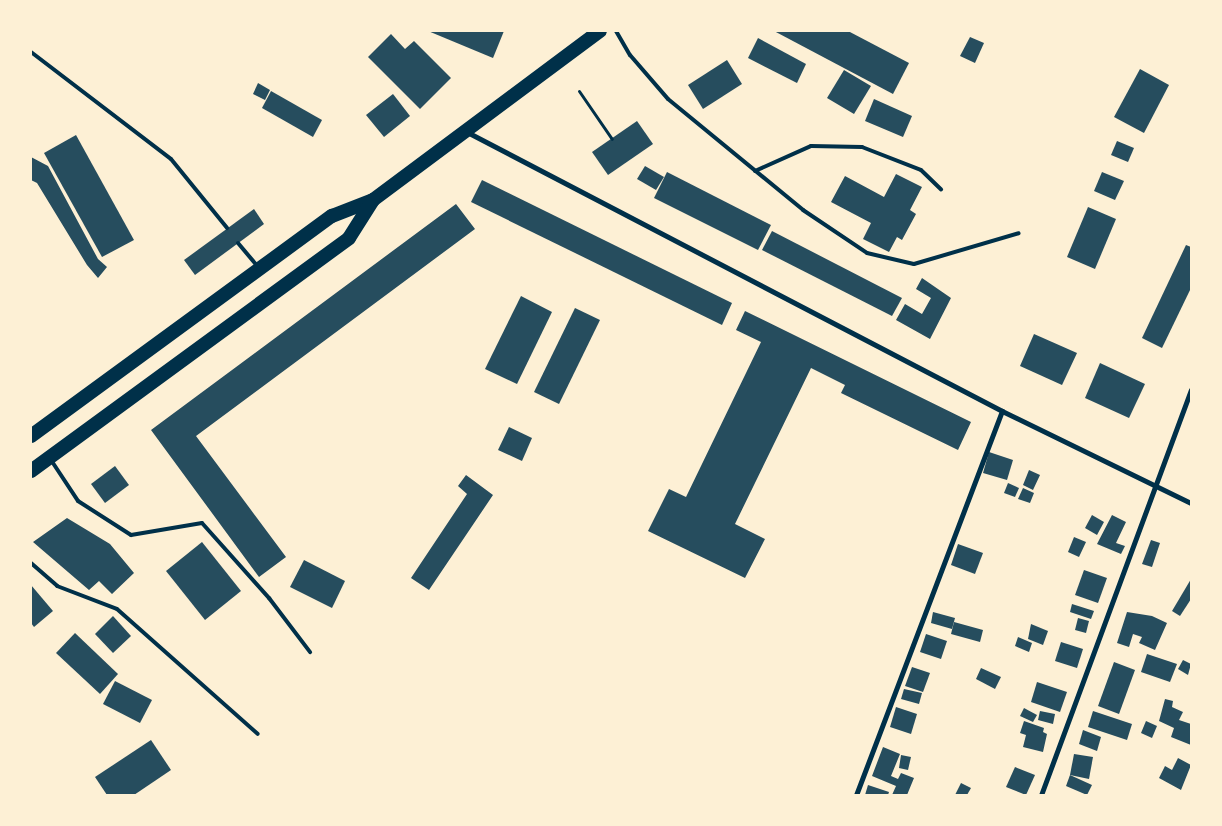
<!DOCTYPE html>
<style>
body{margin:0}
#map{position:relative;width:1222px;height:826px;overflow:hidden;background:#fdf0d5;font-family:Overpass,sans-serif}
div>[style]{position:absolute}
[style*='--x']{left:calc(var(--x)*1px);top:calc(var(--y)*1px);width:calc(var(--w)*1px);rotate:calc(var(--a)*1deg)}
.building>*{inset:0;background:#264d5e}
.path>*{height:3px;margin:-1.5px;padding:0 1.5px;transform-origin:1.5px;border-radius:1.5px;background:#003049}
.service>*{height:4px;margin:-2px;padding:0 2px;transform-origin:2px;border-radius:2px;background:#003049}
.minor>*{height:5px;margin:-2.5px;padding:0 2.5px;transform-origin:2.5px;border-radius:2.5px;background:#003049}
.trunk>*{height:14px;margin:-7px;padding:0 7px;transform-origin:7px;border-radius:7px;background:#003049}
span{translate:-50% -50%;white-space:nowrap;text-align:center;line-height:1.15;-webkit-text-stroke:5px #fdf0d5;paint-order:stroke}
.frame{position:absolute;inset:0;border:32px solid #fdf0d5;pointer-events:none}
</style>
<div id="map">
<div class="building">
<i style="clip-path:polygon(428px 31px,504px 31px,493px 58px)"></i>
<i style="clip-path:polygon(774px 31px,848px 31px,909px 63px,893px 94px)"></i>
<i style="clip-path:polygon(391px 34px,405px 49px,414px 41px,451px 78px,420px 109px,368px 57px)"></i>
<i style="clip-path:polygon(970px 37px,984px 43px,975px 63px,960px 56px)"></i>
<i style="clip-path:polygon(758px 38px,806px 64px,797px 83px,748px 58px)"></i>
<i style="clip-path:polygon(727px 60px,742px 84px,703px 109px,688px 85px)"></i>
<i style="clip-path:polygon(1140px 69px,1169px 85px,1144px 133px,1114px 117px)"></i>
<i style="clip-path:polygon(844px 70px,871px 86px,854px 114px,827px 98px)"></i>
<i style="clip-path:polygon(258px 83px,270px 90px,265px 100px,253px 94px)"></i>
<i style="clip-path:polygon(271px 91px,322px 120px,313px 137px,262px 108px)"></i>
<i style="clip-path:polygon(393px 94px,410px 116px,384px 137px,366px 115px)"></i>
<i style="clip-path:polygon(874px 99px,912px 116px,903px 137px,865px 121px)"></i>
<i style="clip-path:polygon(637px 121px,653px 144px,608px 175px,592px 152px)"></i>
<i style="clip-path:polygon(76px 135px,134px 240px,102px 257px,44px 153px)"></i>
<i style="clip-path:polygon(1117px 141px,1134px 148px,1128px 162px,1111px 155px)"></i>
<i style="clip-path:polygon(31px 157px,48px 166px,98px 259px,107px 267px,98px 278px,87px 265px,37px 183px,31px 180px)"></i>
<i style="clip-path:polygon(645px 166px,664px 177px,656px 190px,637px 179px)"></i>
<i style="clip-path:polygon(667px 172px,771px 225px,758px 250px,654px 198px)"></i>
<i style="clip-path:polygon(1102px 172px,1124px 181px,1115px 200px,1094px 191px)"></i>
<i style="clip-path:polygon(896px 174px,922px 187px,910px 210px,916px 214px,902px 240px,897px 237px,889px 252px,863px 239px,871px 223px,831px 202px,845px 176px,884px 197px)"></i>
<i style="clip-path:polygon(482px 180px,732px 303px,722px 325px,471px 202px)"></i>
<i style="clip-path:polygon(456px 204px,475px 229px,196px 436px,286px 557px,259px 577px,151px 430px)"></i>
<i style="clip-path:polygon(1088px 207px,1116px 219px,1095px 269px,1067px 257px)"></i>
<i style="clip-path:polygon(254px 209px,264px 224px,195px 275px,184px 260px)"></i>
<i style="clip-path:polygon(772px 231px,902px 298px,892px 316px,762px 250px)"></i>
<i style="clip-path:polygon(1186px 245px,1191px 247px,1191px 288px,1162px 348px,1142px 338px)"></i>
<i style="clip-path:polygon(922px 278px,951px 298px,930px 339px,896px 320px,905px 304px,922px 314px,931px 298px,916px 289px)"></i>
<i style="clip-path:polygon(521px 296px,552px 312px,517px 384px,485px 369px)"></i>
<i style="clip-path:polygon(575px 308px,600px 320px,559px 404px,534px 392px)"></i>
<i style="clip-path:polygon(745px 311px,971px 422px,958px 450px,841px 393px,845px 385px,811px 368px,735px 524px,765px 539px,745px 578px,648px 531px,669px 489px,686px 497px,761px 342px,736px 330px)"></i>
<i style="clip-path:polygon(1034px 334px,1077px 353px,1062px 385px,1020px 366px)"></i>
<i style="clip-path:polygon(1100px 363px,1145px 384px,1129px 418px,1085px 398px)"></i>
<i style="clip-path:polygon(509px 427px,532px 438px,522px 461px,498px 450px)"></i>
<i style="clip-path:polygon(989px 452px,1013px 460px,1007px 480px,983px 473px)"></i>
<i style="clip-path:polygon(115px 466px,129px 485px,105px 503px,91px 484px)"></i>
<i style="clip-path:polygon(1029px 470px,1040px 475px,1033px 490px,1023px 485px)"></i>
<i style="clip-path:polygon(466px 475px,493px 495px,429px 590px,411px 578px,467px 494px,458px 486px)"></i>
<i style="clip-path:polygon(1008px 483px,1019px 488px,1015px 497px,1004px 493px)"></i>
<i style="clip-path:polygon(1023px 488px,1034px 493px,1030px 503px,1018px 499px)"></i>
<i style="clip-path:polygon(1092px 515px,1104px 522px,1097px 535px,1085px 528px)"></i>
<i style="clip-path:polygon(1112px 515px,1126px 522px,1116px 543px,1125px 546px,1121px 554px,1097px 544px)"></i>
<i style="clip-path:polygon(67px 518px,110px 544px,134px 573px,112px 594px,99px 581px,89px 590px,33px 542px)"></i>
<i style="clip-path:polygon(1074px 537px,1086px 542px,1079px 557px,1068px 552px)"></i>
<i style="clip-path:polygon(1151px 540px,1160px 543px,1152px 567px,1142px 564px)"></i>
<i style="clip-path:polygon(202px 542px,241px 591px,205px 620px,166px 571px)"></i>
<i style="clip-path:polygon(958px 544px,983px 553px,975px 574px,951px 565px)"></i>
<i style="clip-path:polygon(304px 560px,345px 581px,332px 608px,290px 587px)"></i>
<i style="clip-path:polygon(1084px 570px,1107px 578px,1098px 603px,1075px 595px)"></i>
<i style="clip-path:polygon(1191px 579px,1191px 599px,1180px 616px,1172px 611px)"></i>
<i style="clip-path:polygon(31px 585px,53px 611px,34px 627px,31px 623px)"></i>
<i style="clip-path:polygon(1072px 604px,1094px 611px,1091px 619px,1070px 612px)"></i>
<i style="clip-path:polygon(933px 612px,955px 618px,952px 629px,931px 623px)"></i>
<i style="clip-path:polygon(1127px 612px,1152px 616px,1167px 623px,1155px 650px,1139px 643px,1142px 637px,1133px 634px,1129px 647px,1117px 643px)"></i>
<i style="clip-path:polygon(113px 616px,131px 636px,113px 653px,95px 634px)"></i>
<i style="clip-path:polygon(1078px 618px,1089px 621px,1086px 633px,1075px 630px)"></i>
<i style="clip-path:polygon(954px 622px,983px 630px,980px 642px,951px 634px)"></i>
<i style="clip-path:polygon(1031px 624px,1048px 631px,1043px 645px,1028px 639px)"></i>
<i style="clip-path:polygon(75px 633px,118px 674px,100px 694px,56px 653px)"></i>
<i style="clip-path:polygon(926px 634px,947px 641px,941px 659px,920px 652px)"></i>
<i style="clip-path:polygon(1018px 637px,1032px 643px,1029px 652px,1015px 646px)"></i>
<i style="clip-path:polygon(1061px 642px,1083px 649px,1077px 668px,1055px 661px)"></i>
<i style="clip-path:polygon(1147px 654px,1177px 664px,1170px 682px,1141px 672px)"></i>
<i style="clip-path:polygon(1183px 660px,1191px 664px,1188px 675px,1178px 669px)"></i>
<i style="clip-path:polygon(1114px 662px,1135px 670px,1119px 714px,1098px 706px)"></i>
<i style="clip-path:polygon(912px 667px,930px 673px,923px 692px,905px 686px)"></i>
<i style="clip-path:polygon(981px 668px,1001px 677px,995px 689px,976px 679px)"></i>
<i style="clip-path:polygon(115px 681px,152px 700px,140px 723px,103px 704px)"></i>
<i style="clip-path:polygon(1037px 682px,1067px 692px,1060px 712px,1031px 702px)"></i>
<i style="clip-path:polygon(904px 689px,922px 693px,919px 704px,901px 699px)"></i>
<i style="clip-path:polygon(1165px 699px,1173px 701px,1172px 707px,1183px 712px,1179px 720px,1191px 724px,1191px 745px,1171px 737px,1174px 728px,1159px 721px)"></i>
<i style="clip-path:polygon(896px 707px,917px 714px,911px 734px,890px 727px)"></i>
<i style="clip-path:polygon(1024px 708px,1037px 715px,1033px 722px,1020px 716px)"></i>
<i style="clip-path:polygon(1040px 711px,1055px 714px,1053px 724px,1038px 720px)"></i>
<i style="clip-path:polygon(1093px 711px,1132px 724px,1127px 740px,1088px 727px)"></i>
<i style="clip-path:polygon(1024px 721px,1044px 728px,1043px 732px,1047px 734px,1043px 752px,1023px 747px,1026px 735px,1020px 733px)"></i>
<i style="clip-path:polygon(1146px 721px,1157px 726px,1152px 738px,1141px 733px)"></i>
<i style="clip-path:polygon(1083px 730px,1101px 737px,1097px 751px,1079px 744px)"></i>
<i style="clip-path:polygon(151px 740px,171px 770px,134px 795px,107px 795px,95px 777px)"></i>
<i style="clip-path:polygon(883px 747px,900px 754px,891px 776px,898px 779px,901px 773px,914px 778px,907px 795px,892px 795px,896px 786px,872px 776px)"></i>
<i style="clip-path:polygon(1074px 754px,1093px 757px,1089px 779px,1070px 775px)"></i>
<i style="clip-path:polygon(901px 755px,911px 757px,908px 770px,899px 768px)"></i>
<i style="clip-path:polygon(1178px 758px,1191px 765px,1181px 790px,1159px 778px,1165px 766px,1172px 770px)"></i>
<i style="clip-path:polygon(1015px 767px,1035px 775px,1026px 795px,1006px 787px)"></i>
<i style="clip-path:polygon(1070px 775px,1092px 785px,1087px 795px,1066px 786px)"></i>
<i style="clip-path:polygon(961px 783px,971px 788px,967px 795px,955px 795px)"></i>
<i style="clip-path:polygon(868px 785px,889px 792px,888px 795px,865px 795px)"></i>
</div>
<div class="path">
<i style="--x:579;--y:91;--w:58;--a:55.5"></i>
</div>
<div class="service">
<i style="--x:616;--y:31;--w:28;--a:60"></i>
<i style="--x:630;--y:55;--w:58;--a:49.2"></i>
<i style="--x:668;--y:99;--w:175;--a:39.4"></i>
<i style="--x:803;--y:210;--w:77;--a:33.9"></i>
<i style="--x:867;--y:253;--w:48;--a:13.2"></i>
<i style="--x:914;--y:264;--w:109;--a:-16.4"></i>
<i style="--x:31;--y:52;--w:176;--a:37.4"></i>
<i style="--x:171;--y:159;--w:89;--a:50.9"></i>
<i style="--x:755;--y:171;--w:61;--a:-24.1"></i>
<i style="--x:811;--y:146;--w:51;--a:1.1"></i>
<i style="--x:862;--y:147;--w:63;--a:21.3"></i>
<i style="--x:921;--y:170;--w:28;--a:44"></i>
<i style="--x:238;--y:243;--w:30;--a:50"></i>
<i style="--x:51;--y:460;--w:49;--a:56.6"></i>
<i style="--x:78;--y:501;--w:63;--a:32.7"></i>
<i style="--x:131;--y:535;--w:72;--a:-9.6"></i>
<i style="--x:202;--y:523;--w:101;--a:48.2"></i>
<i style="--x:269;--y:598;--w:68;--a:52.8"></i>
<i style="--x:31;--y:563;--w:35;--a:41"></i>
<i style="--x:57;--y:586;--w:64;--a:21"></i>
<i style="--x:117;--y:609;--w:188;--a:41.6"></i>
</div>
<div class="minor">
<i style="--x:467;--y:132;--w:603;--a:27.54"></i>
<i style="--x:1002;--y:411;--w:210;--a:26"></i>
<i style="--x:856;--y:795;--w:411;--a:-69.2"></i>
<i style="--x:1041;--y:795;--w:432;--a:-69.7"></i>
</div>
<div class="trunk">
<i style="--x:31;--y:436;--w:373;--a:-36.2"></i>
<i style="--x:332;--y:216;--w:44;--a:-21.3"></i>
<i style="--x:373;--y:200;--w:283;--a:-36.7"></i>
<i style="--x:31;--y:471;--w:394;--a:-36.2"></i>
<i style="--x:349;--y:238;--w:45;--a:-57.7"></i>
</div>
<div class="frame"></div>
</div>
